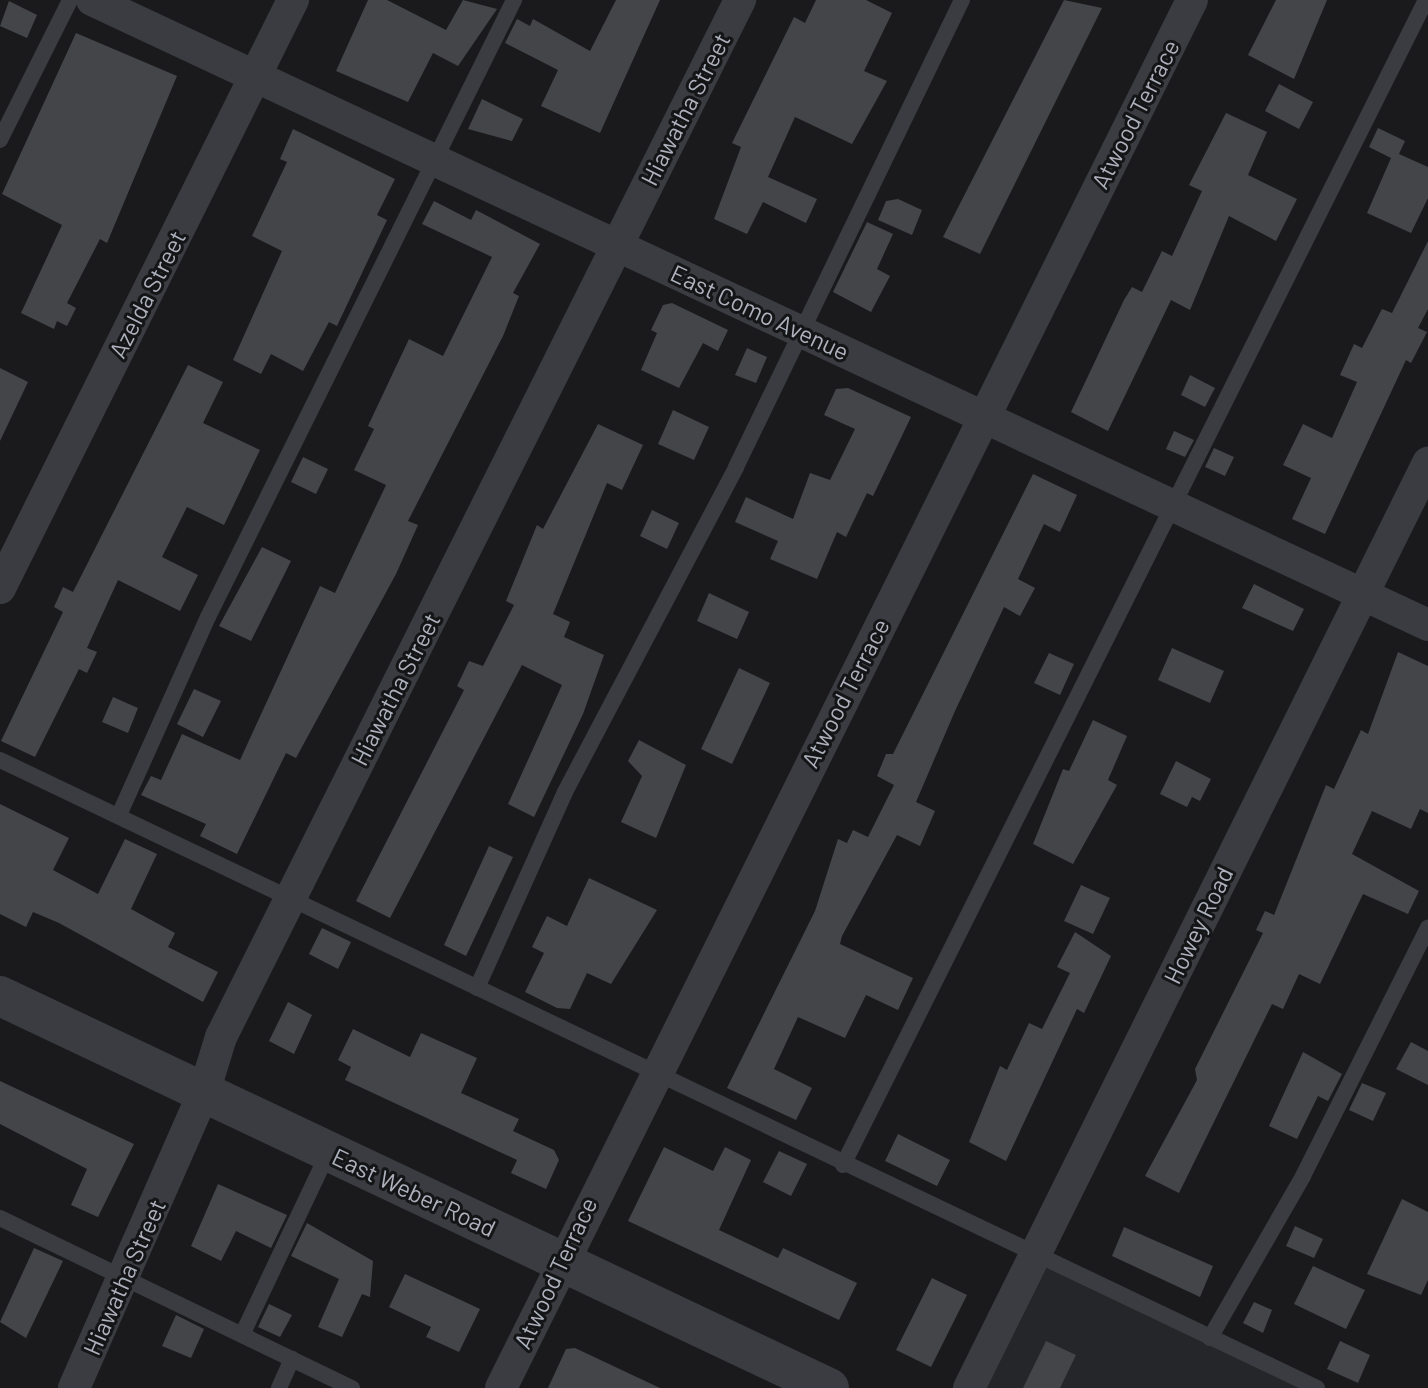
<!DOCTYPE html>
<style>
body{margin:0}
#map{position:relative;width:1428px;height:1388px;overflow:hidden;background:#1a1a1c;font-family:Barlow,sans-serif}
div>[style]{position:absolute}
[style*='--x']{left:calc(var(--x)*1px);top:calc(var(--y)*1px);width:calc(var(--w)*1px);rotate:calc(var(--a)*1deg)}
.built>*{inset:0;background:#252629}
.building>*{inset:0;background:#444549}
.service>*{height:16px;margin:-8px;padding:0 8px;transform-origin:8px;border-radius:8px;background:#3a3c41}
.minor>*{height:32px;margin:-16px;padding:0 16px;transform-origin:16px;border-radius:16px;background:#3a3c41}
.tertiary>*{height:40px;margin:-20px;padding:0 20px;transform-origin:20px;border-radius:20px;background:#3a3c41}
span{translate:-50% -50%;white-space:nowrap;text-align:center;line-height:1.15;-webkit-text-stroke:6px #141517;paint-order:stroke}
.street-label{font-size:24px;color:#acb1bc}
</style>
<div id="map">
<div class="built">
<i style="clip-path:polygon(1036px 1251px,1325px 1388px,971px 1388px)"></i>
</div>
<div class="building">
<i style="clip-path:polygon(368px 0,387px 0,446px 30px,463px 0,497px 9px,458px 66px,433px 53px,408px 102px,336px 71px)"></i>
<i style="clip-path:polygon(616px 0,660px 0,600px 133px,541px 106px,558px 70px,505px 43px,517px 19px,530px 26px,533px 19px,590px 51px)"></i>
<i style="clip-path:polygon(816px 0,866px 0,892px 13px,864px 71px,887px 81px,852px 144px,795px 117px,768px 177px,817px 199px,806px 223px,763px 202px,747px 234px,714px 219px,741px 147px,732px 143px,794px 17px,805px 23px)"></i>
<i style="clip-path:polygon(1064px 0,1102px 8px,980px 254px,943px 237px)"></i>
<i style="clip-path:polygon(1276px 0,1327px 0,1294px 79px,1248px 55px)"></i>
<i style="clip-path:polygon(9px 1px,37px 15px,27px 38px,0 26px)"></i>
<i style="clip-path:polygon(76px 33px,177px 76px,107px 243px,100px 239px,67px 303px,76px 308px,67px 326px,57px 321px,54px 329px,21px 313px,62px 225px,2px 194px)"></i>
<i style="clip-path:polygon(1279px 84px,1313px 102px,1299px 129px,1265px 111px)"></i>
<i style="clip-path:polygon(482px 99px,523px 119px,512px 141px,468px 129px)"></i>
<i style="clip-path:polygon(1226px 113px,1267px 132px,1248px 175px,1297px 199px,1276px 241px,1229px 216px,1190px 310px,1171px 300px,1108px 431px,1071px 412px,1124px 300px,1132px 287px,1142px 292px,1162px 251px,1172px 256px,1202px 191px,1189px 185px)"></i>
<i style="clip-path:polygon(1378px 128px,1405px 141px,1399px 154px,1428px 167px,1428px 198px,1411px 233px,1367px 213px,1391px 158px,1369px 147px)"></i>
<i style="clip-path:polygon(293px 129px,395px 179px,377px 215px,387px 220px,337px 326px,329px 322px,303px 371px,271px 354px,261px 374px,233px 360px,282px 251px,252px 236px,287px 162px,280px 159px)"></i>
<i style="clip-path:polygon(898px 199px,922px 210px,912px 235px,878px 220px,886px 201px)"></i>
<i style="clip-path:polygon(434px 201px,471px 220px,476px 210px,540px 244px,513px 293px,519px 296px,503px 336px,408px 521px,418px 525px,396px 574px,296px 758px,286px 753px,237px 854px,200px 836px,206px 824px,141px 795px,151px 776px,161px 780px,182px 734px,240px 760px,320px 586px,335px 593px,386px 485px,354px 470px,374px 429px,368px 426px,409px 339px,443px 356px,492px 257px,422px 224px)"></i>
<i style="clip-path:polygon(867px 222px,893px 234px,877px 269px,890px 276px,871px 312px,833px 292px)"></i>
<i style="clip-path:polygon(1428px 241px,1428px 309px,1418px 328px,1427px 332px,1411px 363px,1406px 360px,1325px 534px,1292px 519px,1311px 478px,1283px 465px,1303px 424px,1332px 438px,1357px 382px,1340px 375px,1354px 344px,1362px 348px,1382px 309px,1392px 313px)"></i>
<i style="clip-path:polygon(672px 303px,728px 330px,718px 351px,703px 343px,679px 388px,641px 370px,657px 333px,651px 330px,663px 305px)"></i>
<i style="clip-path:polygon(747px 348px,767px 357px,756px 383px,735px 375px)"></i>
<i style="clip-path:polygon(188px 365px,223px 382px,203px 423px,260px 450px,224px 525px,187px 507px,162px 557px,198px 575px,180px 611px,118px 580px,87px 648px,97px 652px,87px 673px,79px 669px,35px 757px,1px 741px,63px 612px,54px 607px,63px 587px,73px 592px)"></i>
<i style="clip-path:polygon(0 368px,28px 382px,0 441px)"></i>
<i style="clip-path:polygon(1190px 375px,1215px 388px,1205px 407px,1181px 395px)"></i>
<i style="clip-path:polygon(848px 388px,911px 417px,873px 496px,867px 493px,846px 537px,837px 532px,817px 579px,770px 559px,778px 541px,735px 522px,746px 497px,793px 519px,810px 473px,830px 480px,855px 429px,824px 415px,836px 389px)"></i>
<i style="clip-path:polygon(673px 410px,709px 427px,694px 460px,658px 444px)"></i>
<i style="clip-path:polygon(598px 424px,643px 445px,622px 490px,607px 483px,553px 614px,570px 622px,564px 637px,604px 655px,583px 714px,534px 817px,508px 804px,562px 685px,522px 665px,390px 918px,356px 901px,464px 690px,457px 686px,469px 661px,483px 666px,514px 605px,506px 601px,537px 525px,543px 529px)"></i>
<i style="clip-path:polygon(1174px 431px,1194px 440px,1185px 457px,1166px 449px)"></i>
<i style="clip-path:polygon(1214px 448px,1234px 457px,1225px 476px,1205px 467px)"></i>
<i style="clip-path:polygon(303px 457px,328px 469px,316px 494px,291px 482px)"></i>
<i style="clip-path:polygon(1033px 474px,1077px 495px,1060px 532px,1044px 524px,1018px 579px,1035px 588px,1020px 616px,1004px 607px,955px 711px,916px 802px,935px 811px,920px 846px,897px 835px,842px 936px,840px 944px,913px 978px,898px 1010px,866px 995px,845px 1038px,798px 1017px,774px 1069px,812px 1088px,796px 1120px,727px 1088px,815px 911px,838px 839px,847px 843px,853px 830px,868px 837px,894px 785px,877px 776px,886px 754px,893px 754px)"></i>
<i style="clip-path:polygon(652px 510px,679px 523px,667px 549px,640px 536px)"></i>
<i style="clip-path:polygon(262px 547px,291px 561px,251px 641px,219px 626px)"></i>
<i style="clip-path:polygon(1254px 584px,1304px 609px,1293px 631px,1242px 608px)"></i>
<i style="clip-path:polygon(709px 593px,749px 612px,737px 639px,697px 621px)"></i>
<i style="clip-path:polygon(1172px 648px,1224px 671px,1210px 703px,1158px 680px)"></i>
<i style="clip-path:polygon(1398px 652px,1428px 666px,1428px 813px,1420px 809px,1411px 829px,1372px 811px,1352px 854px,1419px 891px,1408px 914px,1363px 894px,1320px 984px,1299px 974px,1283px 1009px,1272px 1004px,1179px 1193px,1145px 1176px,1197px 1080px,1195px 1069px,1263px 933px,1256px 930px,1265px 911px,1274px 915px,1326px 785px,1334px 789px,1361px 730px,1368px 734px)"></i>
<i style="clip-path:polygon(1049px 653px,1074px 664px,1060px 695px,1034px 683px)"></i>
<i style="clip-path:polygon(739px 668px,770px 683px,732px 764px,701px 749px)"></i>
<i style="clip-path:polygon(194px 689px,221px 701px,203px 737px,177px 724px)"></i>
<i style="clip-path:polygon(113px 697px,138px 708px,128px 733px,102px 722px)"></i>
<i style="clip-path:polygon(1093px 720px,1127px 736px,1108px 780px,1117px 785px,1073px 864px,1033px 844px,1063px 769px,1069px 771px)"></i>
<i style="clip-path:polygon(639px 740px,686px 765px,656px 838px,621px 822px,642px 776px,628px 761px)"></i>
<i style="clip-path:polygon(1176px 761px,1211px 779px,1200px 801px,1192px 797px,1187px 807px,1160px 794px)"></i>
<i style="clip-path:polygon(0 804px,69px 838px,53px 870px,98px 894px,125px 839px,157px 854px,131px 909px,175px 933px,168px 947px,218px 972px,203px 1002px,59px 923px,33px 912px,26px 927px,0 914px)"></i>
<i style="clip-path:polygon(489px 846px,513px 857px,466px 956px,444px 945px)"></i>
<i style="clip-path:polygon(589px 878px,657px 910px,611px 984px,587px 973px,570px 1009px,557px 1008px,525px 992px,544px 953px,532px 947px,547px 916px,567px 926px)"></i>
<i style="clip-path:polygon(1081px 885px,1110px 898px,1093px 934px,1064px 921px)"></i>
<i style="clip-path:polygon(322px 928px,351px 942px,338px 969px,309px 954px)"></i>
<i style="clip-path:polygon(1075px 932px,1111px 956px,1084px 1013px,1077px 1009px,1006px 1161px,969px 1142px,1000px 1066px,1007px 1070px,1029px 1023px,1042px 1029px,1070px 973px,1057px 967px)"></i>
<i style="clip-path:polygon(288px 1002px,312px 1015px,294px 1054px,269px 1041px)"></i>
<i style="clip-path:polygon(353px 1029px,410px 1057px,421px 1033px,477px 1058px,461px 1093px,519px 1119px,513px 1131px,554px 1150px,559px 1160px,546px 1189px,511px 1173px,517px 1160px,345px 1080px,351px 1067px,338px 1060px)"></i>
<i style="clip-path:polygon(1411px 1042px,1428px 1051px,1428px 1085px,1396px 1069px)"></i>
<i style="clip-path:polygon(1303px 1052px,1342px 1074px,1328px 1101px,1318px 1096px,1297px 1139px,1269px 1126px)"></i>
<i style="clip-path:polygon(0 1081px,134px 1144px,98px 1217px,71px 1205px,87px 1169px,0 1124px)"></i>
<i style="clip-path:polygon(1362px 1083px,1386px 1093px,1373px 1121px,1349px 1110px)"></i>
<i style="clip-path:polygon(898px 1134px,950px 1160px,937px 1186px,885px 1161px)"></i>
<i style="clip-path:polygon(664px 1147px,713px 1171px,725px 1147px,751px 1160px,719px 1230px,778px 1258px,783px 1248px,857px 1283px,839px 1320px,628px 1221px)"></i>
<i style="clip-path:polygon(779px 1151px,807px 1164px,791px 1196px,763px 1182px)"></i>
<i style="clip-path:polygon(218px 1184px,287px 1215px,271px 1248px,236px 1231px,221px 1261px,191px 1246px)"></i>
<i style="clip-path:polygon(1402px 1199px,1428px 1212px,1428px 1280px,1421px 1295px,1367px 1274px)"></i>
<i style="clip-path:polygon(307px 1223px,373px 1261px,370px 1297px,362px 1294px,342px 1337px,318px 1327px,339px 1279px,291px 1256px)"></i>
<i style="clip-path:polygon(1295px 1226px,1323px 1239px,1314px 1258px,1286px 1246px)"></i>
<i style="clip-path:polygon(1124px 1227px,1213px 1266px,1200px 1297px,1112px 1256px)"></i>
<i style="clip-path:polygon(34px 1248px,63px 1261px,26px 1338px,0 1322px)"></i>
<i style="clip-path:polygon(1313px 1266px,1365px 1290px,1346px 1329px,1294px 1304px)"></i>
<i style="clip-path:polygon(405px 1274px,480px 1309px,459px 1352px,426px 1337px,431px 1327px,389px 1307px)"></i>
<i style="clip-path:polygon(932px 1278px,967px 1295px,931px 1367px,896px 1350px)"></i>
<i style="clip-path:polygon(1254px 1302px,1272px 1310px,1263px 1333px,1243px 1323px)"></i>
<i style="clip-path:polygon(269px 1304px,292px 1315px,280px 1337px,258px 1327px)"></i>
<i style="clip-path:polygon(176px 1315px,204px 1329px,191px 1358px,162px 1346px)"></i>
<i style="clip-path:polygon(1046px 1341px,1076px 1355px,1060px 1388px,1023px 1388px)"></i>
<i style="clip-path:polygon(1340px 1341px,1370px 1355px,1358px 1383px,1327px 1369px)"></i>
<i style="clip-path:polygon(575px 1348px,660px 1388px,548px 1388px,566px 1349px)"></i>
</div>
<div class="service">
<i style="--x:0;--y:140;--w:157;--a:-63.4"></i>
<i style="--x:0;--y:760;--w:1459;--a:25.49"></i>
<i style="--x:119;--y:815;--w:217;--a:-65.8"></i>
<i style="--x:208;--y:617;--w:689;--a:-63.62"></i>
<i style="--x:477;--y:988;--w:215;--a:-65.8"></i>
<i style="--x:565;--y:792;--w:367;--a:-62.2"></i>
<i style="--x:736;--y:467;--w:519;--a:-64.18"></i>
<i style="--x:843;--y:1165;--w:1303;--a:-63.42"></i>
<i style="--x:0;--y:1218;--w:391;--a:25.8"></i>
<i style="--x:242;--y:1335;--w:204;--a:-64.7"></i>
<i style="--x:1210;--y:1338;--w:187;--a:-60.1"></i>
<i style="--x:1303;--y:1176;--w:278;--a:-63.3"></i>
<i style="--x:279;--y:1388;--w:32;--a:-66"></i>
</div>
<div class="minor">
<i style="--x:92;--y:0;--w:1475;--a:25.07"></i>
<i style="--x:0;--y:588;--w:657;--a:-63.51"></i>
<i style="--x:74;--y:1388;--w:323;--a:-66.3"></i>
<i style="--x:204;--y:1092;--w:58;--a:-72.8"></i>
<i style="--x:221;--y:1037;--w:1160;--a:-63.41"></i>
<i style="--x:501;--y:1388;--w:1550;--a:-63.53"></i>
<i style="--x:969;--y:1388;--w:1033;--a:-63.61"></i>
</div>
<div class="tertiary">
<i style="--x:0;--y:996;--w:917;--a:25.31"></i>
</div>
<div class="street-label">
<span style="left:685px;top:109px;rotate:-63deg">Hiawatha Street</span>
<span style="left:1135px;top:114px;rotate:-63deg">Atwood Terrace</span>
<span style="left:147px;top:294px;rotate:-63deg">Azelda Street</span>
<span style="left:760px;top:312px;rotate:25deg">East Como Avenue</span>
<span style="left:395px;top:689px;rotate:-63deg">Hiawatha Street</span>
<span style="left:845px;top:693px;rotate:-63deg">Atwood Terrace</span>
<span style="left:1198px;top:925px;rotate:-64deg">Howey Road</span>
<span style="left:414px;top:1192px;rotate:25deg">East Weber Road</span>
<span style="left:555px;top:1273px;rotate:-65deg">Atwood Terrace</span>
<span style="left:124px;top:1277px;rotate:-66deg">Hiawatha Street</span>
</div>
</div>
